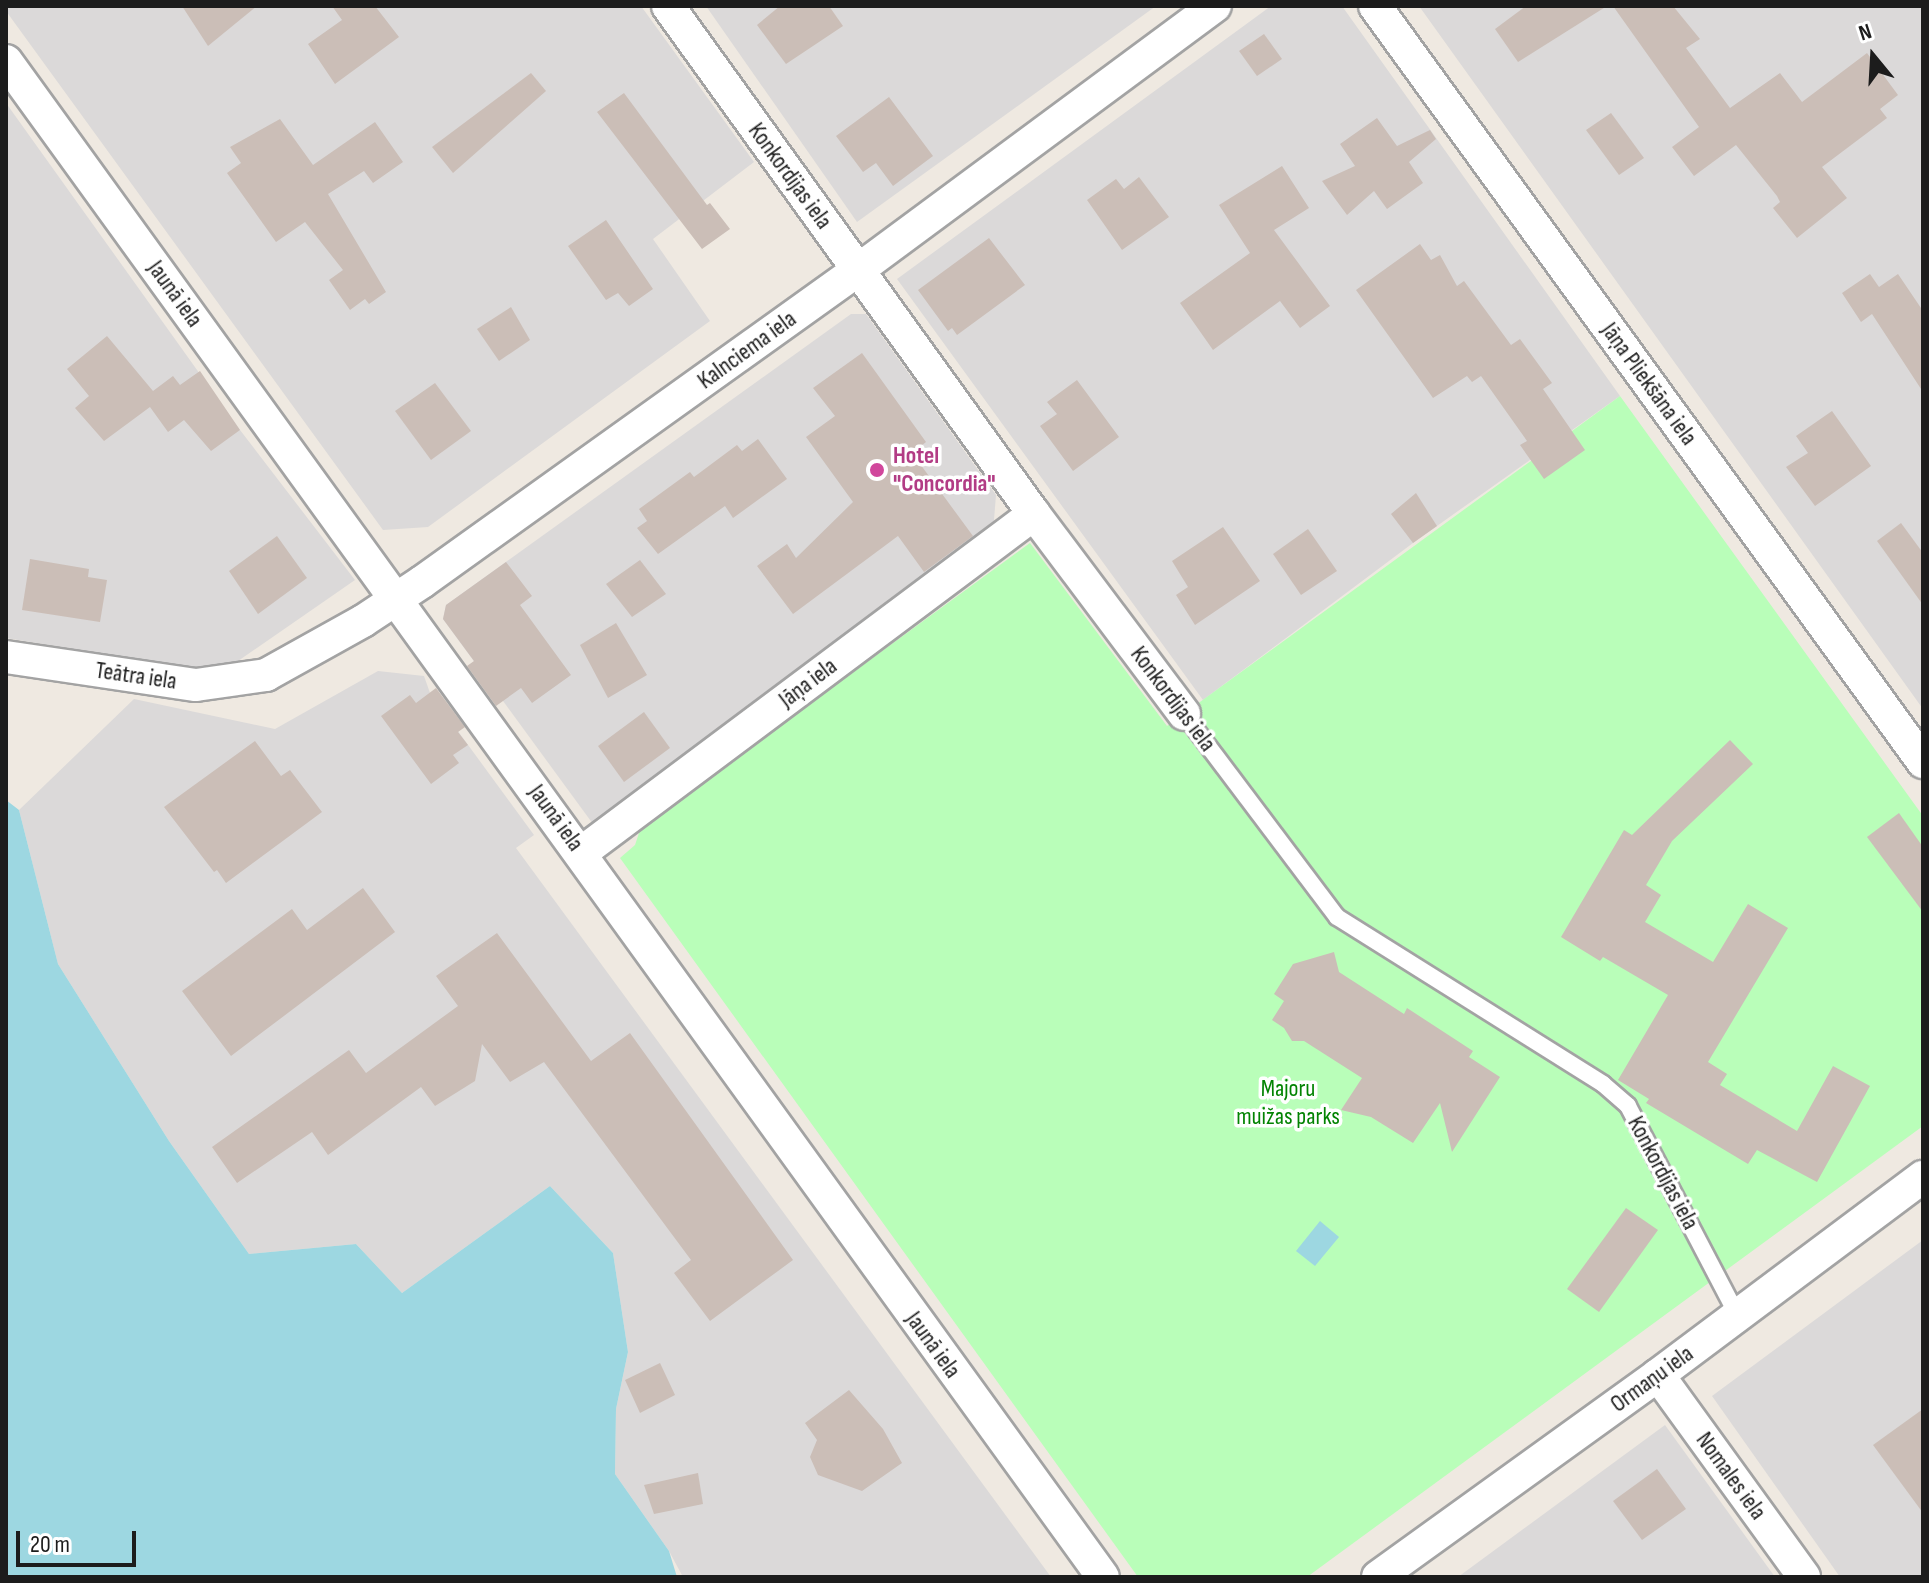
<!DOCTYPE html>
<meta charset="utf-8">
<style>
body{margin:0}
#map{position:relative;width:1929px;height:1583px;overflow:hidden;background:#efe9e1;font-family:"Sofia Sans Condensed",sans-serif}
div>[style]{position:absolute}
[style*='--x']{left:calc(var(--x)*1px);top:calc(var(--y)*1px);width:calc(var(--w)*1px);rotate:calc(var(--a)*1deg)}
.residential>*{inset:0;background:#dbd9d9}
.park>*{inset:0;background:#b9feb9}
.water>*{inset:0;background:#9dd7e1}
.building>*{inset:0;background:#cbbeb7}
.roads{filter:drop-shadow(2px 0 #a3a3a3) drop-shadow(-2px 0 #a3a3a3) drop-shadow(0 2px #a3a3a3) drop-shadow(0 -2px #a3a3a3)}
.service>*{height:16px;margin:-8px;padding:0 8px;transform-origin:8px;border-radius:8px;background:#fff}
.minor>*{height:32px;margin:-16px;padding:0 16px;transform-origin:16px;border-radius:16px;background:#fff}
.dots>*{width:22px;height:22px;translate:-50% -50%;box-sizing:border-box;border:4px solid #fff;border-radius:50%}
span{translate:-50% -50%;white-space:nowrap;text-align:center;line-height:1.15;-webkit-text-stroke:7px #fff;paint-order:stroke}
.street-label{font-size:24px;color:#1c1c1c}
.hotel-label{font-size:24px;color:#b23c85;font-weight:700}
.left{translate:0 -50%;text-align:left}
.park-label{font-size:24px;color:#028302}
.frame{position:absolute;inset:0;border:8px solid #1c1c1c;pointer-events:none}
.north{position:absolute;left:1833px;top:16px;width:80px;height:80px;-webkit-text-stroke:6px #fff;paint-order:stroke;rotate:342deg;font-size:22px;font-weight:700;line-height:32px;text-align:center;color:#1c1c1c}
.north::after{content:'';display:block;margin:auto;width:28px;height:36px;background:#1c1c1c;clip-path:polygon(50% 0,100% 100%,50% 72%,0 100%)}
.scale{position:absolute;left:16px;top:1531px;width:120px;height:36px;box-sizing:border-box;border:4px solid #1c1c1c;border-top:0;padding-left:10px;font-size:24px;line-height:28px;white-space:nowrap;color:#1c1c1c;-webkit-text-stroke:6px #fff;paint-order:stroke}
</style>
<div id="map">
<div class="residential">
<i style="clip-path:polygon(6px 6px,641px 6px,754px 162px,653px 239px,710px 321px,428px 527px,383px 530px,6px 11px)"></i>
<i style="clip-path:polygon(706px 6px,1156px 6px,857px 222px)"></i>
<i style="clip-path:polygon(1271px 6px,1342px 6px,1620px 396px,1413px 543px,1203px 700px,897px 279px)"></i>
<i style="clip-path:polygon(1419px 6px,1923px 6px,1923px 710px,1923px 709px)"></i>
<i style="clip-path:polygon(6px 103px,240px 430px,355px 580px,228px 668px,204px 671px,6px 638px)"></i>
<i style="clip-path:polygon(851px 314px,866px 314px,996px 495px,993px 532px,593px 824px,443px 619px,446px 605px)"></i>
<i style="clip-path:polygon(378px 671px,424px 676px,430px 693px,534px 835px,516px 848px,1051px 1577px,683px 1577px,669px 1551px,615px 1474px,616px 1409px,628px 1352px,613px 1253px,550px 1186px,402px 1293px,356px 1244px,249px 1254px,169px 1141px,58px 964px,19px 810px,134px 699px,275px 729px)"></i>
<i style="clip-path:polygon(1923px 1240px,1923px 1577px,1840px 1577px,1712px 1396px)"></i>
<i style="clip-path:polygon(1665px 1425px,1775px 1577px,1458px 1577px)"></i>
</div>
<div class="park">
<i style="clip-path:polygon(1620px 396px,1923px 816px,1923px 1126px,1307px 1577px,1138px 1577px,620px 858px,635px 845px,641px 827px,1030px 543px,1167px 726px)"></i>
</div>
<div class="water">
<i style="clip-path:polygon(6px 800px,19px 810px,58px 964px,169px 1141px,249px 1254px,356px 1244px,402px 1293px,550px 1186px,613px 1253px,628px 1352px,616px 1409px,615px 1474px,669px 1551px,677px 1577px,6px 1577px)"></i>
<i style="clip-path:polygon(1320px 1221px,1339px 1237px,1315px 1266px,1296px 1251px)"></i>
</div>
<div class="building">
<i style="clip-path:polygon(182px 6px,257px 6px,208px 46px)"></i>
<i style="clip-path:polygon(332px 6px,375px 6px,399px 37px,335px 84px,308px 44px,342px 20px)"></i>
<i style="clip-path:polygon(780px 6px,829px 6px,843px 26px,786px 64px,757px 25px)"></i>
<i style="clip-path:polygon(1526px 6px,1607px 6px,1518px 62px,1495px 29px)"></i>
<i style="clip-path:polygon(1613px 6px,1673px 6px,1700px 39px,1686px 48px,1730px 108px,1780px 73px,1802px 102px,1867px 53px,1898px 95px,1880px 109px,1887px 118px,1822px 167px,1847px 198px,1797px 238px,1773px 208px,1780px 202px,1777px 196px,1736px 145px,1694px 176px,1672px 147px,1699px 127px)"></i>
<i style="clip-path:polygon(1264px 34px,1282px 59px,1257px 76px,1239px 51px)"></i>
<i style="clip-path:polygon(531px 73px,546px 91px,453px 173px,432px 147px)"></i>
<i style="clip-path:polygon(624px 93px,707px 205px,710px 203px,730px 229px,702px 249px,597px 112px)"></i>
<i style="clip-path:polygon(889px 97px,933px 156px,893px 186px,876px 163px,863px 172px,836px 136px)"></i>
<i style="clip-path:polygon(1611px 113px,1644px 158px,1619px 175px,1586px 130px)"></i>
<i style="clip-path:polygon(1377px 118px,1397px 146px,1430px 130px,1436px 139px,1409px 162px,1423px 183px,1387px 209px,1374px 191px,1347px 215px,1322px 181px,1355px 166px,1340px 144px)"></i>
<i style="clip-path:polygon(280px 119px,313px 165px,375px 122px,403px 162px,373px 183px,364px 171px,328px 194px,386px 292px,369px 304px,365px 299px,350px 310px,329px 280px,343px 270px,305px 222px,276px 242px,227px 173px,241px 163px,230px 147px)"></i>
<i style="clip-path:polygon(1282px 166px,1309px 208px,1274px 230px,1330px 306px,1300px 328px,1280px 301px,1213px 350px,1180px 303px,1250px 253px,1219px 205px)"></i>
<i style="clip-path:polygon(1139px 177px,1169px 217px,1122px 250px,1087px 200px,1116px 179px,1124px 189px)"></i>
<i style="clip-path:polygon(606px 220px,653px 289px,629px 306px,618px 293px,606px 300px,568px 246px)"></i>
<i style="clip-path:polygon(989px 238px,1025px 285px,957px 335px,952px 328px,948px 331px,918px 290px)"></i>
<i style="clip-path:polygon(1420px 244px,1431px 260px,1440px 255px,1457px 286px,1464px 281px,1511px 345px,1520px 339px,1552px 383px,1543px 389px,1585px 450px,1544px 479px,1520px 445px,1527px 441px,1481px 376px,1472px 382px,1467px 376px,1433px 398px,1356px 290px)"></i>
<i style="clip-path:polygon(1870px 274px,1879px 287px,1898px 274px,1923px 311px,1923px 392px,1872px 314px,1861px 322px,1842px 293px)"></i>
<i style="clip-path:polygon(511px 307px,530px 340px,499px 361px,477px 329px)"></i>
<i style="clip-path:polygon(107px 336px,153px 391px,173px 376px,180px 385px,200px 371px,240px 430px,211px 451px,184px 420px,168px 432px,150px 407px,104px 441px,75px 408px,89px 396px,67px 369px)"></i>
<i style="clip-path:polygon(862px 353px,926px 442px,912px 453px,973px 536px,924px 572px,898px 536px,793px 614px,757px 566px,787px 544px,796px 558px,853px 502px,806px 437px,835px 416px,813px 388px)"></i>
<i style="clip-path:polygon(1077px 380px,1119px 437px,1073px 471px,1040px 426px,1057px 414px,1047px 402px)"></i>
<i style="clip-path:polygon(435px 383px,471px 431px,431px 460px,395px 411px)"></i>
<i style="clip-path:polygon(1832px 411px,1871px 466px,1815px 506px,1786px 467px,1808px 453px,1796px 436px)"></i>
<i style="clip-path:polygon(758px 439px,787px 479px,733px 518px,725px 506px,658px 554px,637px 528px,647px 521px,639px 509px,690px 472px,694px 477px,737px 445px,742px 451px)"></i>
<i style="clip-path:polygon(1416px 493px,1437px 526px,1413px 543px,1391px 514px)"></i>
<i style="clip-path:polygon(1901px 523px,1923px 553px,1923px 605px,1877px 541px)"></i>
<i style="clip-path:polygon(1223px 527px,1260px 581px,1195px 625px,1176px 595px,1188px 587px,1172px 561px)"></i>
<i style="clip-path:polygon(1308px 529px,1337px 571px,1301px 595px,1273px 554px)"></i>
<i style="clip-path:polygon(277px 536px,307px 578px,258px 614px,229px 571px)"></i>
<i style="clip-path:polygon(30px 559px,89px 569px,88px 577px,107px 580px,100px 622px,22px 610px)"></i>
<i style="clip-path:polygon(640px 560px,666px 594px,632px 617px,606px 584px)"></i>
<i style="clip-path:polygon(506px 562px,532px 596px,520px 605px,571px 675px,532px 703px,521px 688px,496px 706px,467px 666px,474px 661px,443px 619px,446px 605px)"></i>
<i style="clip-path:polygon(616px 623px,647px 675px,608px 698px,580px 645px)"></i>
<i style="clip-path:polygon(436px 688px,465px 727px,458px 732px,468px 745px,453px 755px,459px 763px,431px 784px,381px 716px,410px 695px,416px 703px)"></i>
<i style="clip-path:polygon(644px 712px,670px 748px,624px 782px,598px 746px)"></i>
<i style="clip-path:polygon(1730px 740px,1753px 764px,1672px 841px,1646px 885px,1661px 895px,1645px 922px,1713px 962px,1748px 904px,1788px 928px,1708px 1062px,1727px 1074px,1720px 1085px,1797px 1131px,1833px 1066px,1870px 1086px,1817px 1182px,1757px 1150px,1748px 1164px,1646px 1103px,1649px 1099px,1618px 1080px,1668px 995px,1603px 957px,1600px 961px,1561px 937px,1624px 830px,1632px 835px)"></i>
<i style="clip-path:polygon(255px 741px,281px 776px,290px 770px,322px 812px,226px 883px,217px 870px,214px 872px,164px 807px)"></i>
<i style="clip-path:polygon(1899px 813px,1923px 847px,1923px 912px,1867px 837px)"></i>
<i style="clip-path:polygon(363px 888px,395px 932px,231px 1056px,182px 991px,292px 909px,307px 930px)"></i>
<i style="clip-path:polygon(497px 933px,591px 1061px,630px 1033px,793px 1260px,710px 1321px,674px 1273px,691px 1260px,544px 1062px,510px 1082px,482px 1044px,475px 1081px,435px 1106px,421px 1087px,328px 1155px,312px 1132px,237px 1183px,212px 1147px,349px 1050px,366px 1073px,458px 1006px,436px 976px)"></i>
<i style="clip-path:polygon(1334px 952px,1339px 972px,1404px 1014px,1407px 1008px,1473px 1051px,1469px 1057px,1500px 1077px,1452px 1152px,1440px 1103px,1413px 1143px,1371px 1117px,1341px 1110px,1362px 1078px,1304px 1041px,1292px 1041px,1284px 1028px,1272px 1020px,1284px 1001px,1274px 994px,1293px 964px)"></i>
<i style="clip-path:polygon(1626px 1208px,1658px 1230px,1599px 1312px,1567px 1289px)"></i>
<i style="clip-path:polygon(660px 1363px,675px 1395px,640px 1413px,625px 1380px)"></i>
<i style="clip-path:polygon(849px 1390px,883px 1429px,902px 1463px,862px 1491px,818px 1475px,810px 1457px,817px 1440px,805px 1423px)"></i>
<i style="clip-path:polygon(1923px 1409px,1923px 1513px,1873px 1445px)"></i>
<i style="clip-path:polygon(1657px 1469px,1686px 1509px,1642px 1540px,1613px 1501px)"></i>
<i style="clip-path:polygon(698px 1473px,703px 1504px,654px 1514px,644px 1485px)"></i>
</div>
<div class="roads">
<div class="service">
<i style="--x:1184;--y:714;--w:254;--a:53"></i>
<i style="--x:1337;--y:917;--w:314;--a:32.1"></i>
<i style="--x:1603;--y:1084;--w:33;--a:41"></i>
<i style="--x:1628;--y:1106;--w:237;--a:62.4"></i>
</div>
<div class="minor">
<i style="--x:668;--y:6;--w:626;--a:54.23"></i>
<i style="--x:1034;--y:514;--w:250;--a:53.1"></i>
<i style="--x:1375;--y:6;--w:934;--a:54.06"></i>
<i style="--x:6;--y:61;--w:1871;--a:54.11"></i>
<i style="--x:6;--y:657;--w:192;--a:8.4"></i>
<i style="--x:196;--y:685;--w:71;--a:-8.1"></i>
<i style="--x:266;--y:675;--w:111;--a:-29.1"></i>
<i style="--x:363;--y:621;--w:71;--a:-33.5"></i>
<i style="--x:422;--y:582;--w:536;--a:-35.59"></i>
<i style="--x:858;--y:270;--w:444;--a:-36.5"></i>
<i style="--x:581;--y:853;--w:566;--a:-36.81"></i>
<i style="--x:1658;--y:1375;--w:249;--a:54.1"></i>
<i style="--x:1378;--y:1577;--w:345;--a:-35.8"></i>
<i style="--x:1658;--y:1375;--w:331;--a:-36.8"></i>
</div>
</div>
<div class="dots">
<i style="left:877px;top:470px;background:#d1479c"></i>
</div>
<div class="street-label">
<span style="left:790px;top:176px;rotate:54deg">Konkordijas iela</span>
<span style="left:175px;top:294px;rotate:54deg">Jaunā iela</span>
<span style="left:747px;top:350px;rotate:-36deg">Kalnciema iela</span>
<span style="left:1649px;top:384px;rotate:54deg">Jāņa Pliekšāna iela</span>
<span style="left:136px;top:676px;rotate:8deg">Teātra iela</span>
<span style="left:808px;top:683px;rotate:-37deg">Jāņa iela</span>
<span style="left:1173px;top:699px;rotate:53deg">Konkordijas iela</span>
<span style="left:556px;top:818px;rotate:54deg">Jaunā iela</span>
<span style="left:1663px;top:1173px;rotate:62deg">Konkordijas iela</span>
<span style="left:933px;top:1345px;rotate:54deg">Jaunā iela</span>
<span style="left:1652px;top:1379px;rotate:-36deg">Ormaņu iela</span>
<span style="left:1731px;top:1476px;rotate:54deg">Nomales iela</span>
</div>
<div class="hotel-label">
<span class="left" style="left:893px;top:470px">Hotel<br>"Concordia"</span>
</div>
<div class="park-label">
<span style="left:1288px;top:1103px">Majoru<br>muižas parks</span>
</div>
<div class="frame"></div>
<div class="north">N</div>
<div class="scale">20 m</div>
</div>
